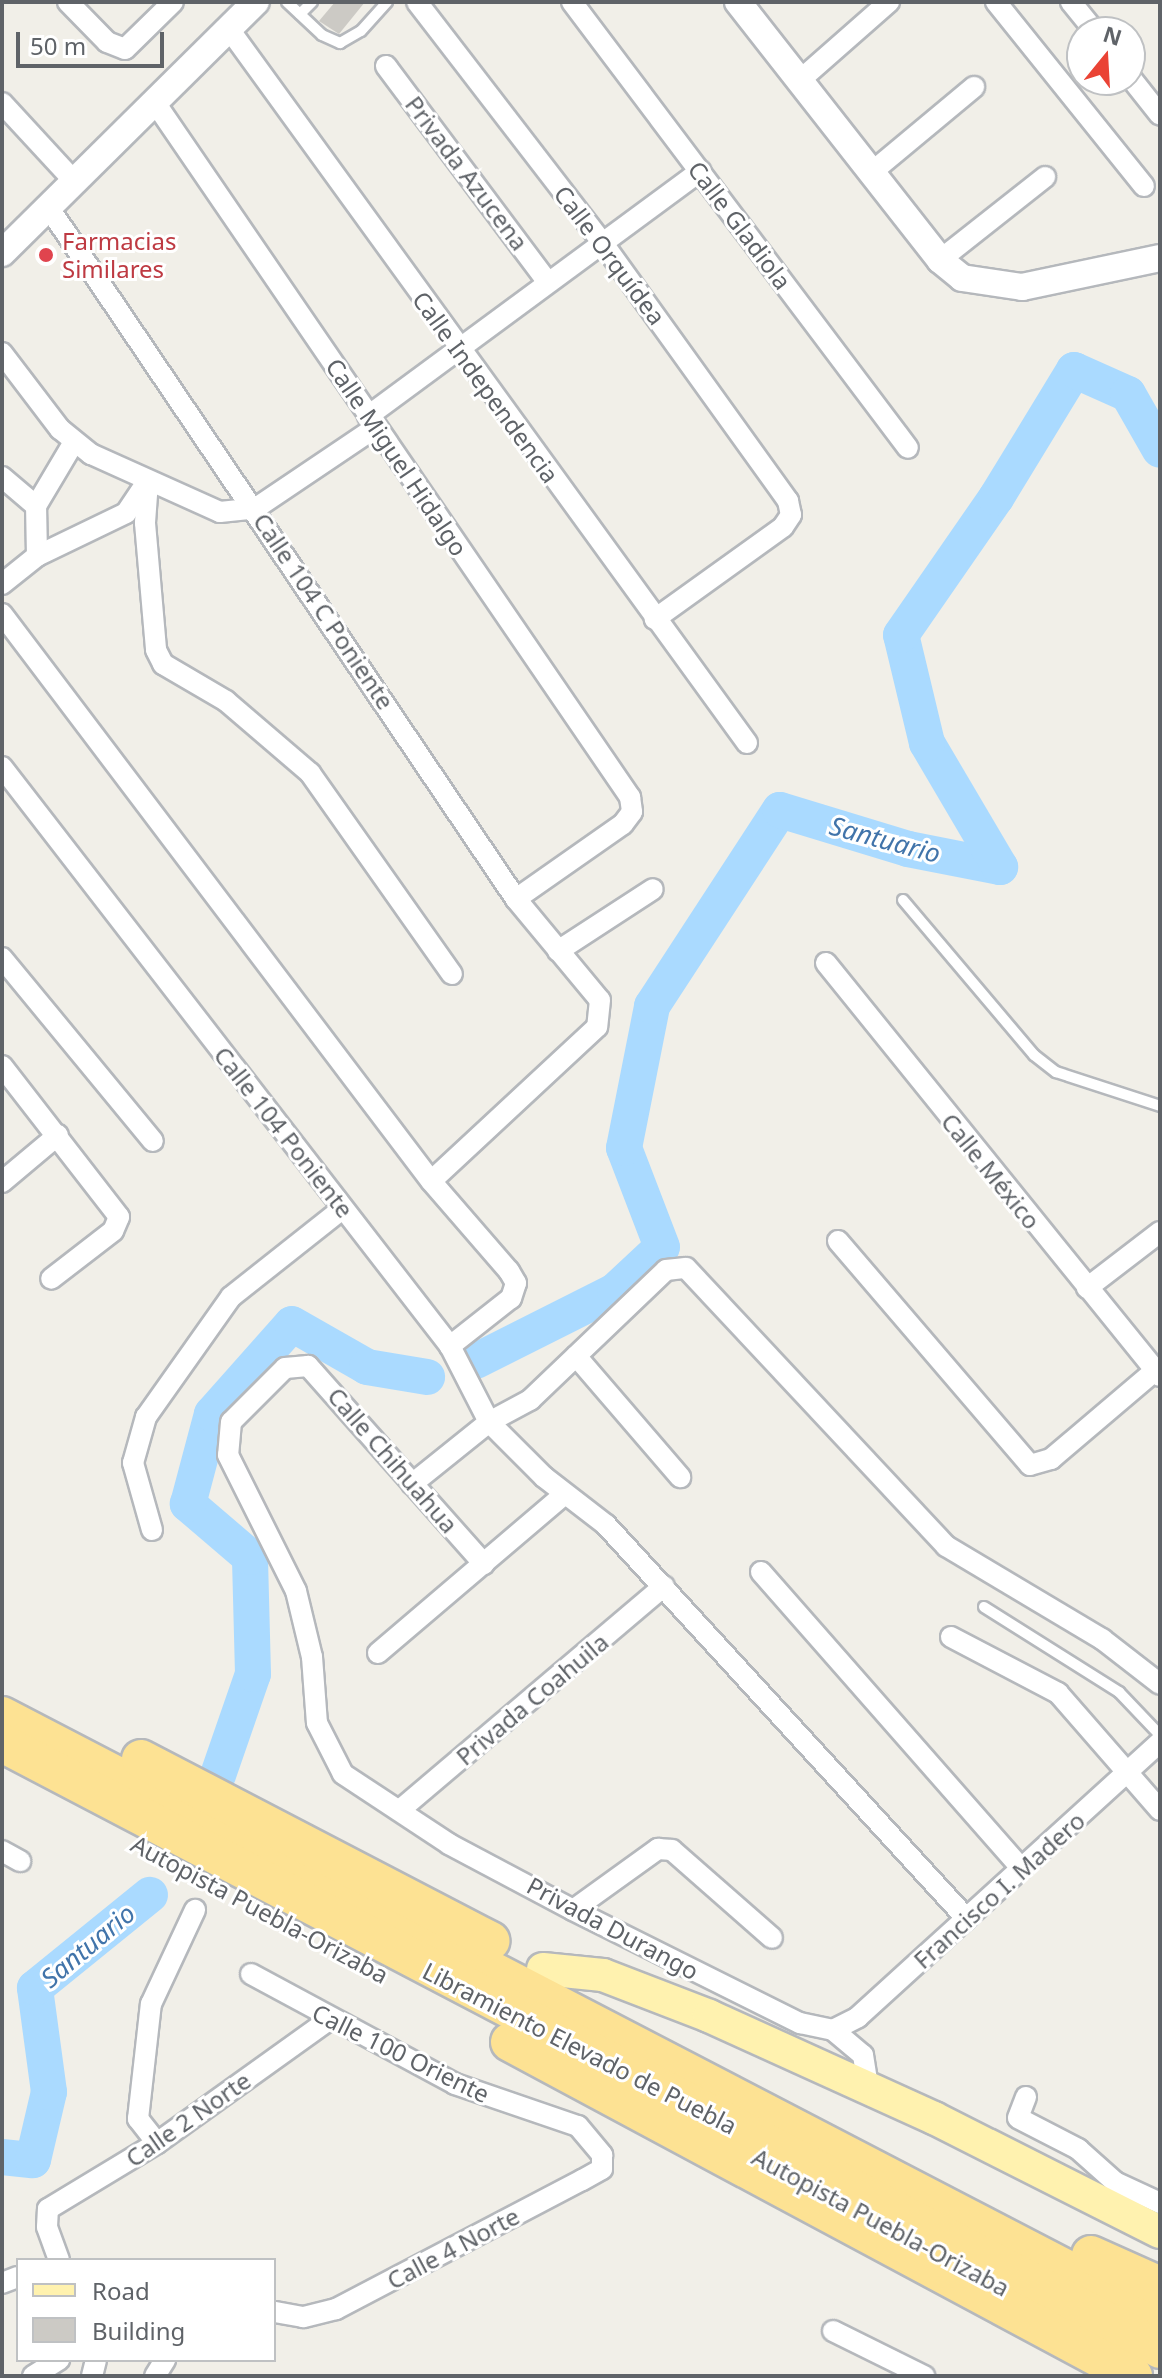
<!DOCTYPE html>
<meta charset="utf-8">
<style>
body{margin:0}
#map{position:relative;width:1162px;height:2378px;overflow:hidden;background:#f1efe8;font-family:"Noto Sans",sans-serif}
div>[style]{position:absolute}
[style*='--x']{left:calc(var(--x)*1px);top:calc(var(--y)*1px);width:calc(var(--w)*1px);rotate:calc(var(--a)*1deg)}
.river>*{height:36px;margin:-18px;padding:0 18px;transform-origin:18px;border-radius:18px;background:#aadaff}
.building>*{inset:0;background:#cccac5}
.path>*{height:4px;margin-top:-2px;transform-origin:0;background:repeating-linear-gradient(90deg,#9cc7a9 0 8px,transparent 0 12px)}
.roads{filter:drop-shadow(2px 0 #b5b8bc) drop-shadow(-2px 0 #b5b8bc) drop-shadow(0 2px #b5b8bc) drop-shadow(0 -2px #b5b8bc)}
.service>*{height:10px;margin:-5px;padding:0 5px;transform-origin:5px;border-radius:5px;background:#fff}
.minor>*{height:20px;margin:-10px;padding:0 10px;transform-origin:10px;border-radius:10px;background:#fff}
.tertiary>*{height:26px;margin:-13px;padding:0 13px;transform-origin:13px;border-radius:13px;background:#fff}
.primary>*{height:32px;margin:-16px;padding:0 16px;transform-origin:16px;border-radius:16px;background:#fff2af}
.motorway>*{height:38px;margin:-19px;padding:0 19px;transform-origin:19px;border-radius:19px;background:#fde293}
.dots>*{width:22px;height:22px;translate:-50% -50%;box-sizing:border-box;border:4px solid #fff;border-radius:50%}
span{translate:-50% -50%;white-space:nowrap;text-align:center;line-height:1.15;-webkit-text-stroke:6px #fff;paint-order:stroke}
.street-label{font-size:24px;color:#5f6368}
.health-label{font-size:24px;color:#be3a42}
.left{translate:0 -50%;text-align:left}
.water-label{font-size:26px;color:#4174aa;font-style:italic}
.frame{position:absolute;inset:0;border:4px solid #5f6368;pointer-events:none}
.legend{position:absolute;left:16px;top:2258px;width:260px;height:104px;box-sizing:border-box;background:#fff;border:2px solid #bfc1c3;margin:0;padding:10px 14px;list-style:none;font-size:24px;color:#5f6368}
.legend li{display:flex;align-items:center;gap:16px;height:40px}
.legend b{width:40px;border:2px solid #bfc1c3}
.north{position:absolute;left:1066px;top:16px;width:80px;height:80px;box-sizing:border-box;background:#fff;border:2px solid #bfc1c3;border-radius:50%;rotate:18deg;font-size:22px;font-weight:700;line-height:32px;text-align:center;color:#5f6368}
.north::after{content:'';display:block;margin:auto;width:28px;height:36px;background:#ea4335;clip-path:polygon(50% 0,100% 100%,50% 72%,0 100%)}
.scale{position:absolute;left:16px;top:32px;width:148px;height:36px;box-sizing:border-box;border:4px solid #5f6368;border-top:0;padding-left:10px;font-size:24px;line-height:28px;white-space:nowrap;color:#5f6368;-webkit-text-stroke:6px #fff;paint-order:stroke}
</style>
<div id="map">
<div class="river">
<i style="--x:476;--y:1361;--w:156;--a:-26.7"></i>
<i style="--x:615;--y:1291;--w:64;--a:-43.1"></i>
<i style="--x:662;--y:1247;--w:106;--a:-111"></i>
<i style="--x:624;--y:1148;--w:145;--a:-78.8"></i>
<i style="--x:652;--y:1006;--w:234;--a:-56.9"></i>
<i style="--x:780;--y:810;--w:134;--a:16.9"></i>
<i style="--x:908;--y:849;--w:94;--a:11.1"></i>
<i style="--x:1000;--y:867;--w:144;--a:-120.5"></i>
<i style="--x:927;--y:743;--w:111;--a:-103.5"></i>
<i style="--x:901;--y:635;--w:167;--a:-55.3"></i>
<i style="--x:996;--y:498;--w:150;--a:-58.6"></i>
<i style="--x:1074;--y:370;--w:59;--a:24"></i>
<i style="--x:1128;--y:394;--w:64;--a:60.3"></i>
<i style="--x:218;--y:1775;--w:107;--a:-70.9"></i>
<i style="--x:253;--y:1674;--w:117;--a:-91.5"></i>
<i style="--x:250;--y:1557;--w:82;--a:-139.5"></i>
<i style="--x:188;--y:1504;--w:93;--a:-75.1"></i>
<i style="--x:212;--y:1414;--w:120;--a:-48.4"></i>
<i style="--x:292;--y:1324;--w:86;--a:29.8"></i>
<i style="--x:367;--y:1367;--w:61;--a:9.5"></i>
<i style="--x:2;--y:2157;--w:31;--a:6"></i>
<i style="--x:33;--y:2160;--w:70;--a:-76.8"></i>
<i style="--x:49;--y:2092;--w:105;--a:-97.7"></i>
<i style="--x:35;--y:1988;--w:148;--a:-39"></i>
</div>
<div class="building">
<i style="clip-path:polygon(335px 2px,365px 2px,339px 34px,319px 21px)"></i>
</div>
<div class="path">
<i style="--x:1160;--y:1594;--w:4;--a:90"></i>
</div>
<div class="roads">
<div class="service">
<i style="--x:287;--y:2;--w:48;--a:43.3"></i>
<i style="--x:322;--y:35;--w:20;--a:24"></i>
<i style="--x:340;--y:43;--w:24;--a:-30"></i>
<i style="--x:361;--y:31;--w:39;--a:-48"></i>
<i style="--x:300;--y:14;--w:17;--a:-45"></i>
<i style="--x:903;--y:900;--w:203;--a:49.8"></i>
<i style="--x:1034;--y:1055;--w:28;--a:38"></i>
<i style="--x:1056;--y:1072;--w:109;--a:18.1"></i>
<i style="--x:984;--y:1607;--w:160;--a:32.2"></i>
<i style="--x:1119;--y:1692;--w:59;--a:46.4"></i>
</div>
<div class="minor">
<i style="--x:68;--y:2;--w:56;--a:45.7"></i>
<i style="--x:107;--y:42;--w:19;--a:21"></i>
<i style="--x:125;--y:49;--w:67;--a:-44.4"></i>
<i style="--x:417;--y:2;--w:303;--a:52.4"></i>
<i style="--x:602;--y:242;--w:319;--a:54.3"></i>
<i style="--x:788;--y:501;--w:14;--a:78"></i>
<i style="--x:791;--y:515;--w:14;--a:124"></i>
<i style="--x:783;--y:527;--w:158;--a:144.3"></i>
<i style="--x:572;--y:2;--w:558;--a:53.01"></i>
<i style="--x:996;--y:2;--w:236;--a:51.2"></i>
<i style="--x:1071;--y:2;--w:38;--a:51"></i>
<i style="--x:229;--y:29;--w:882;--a:54.04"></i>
<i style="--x:386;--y:66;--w:267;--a:53.2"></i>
<i style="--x:1130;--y:77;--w:48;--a:51.7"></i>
<i style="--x:799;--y:81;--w:120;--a:-41.3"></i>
<i style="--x:2;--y:103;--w:106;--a:47.3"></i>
<i style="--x:156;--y:104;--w:840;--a:55.63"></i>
<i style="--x:630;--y:797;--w:15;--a:82"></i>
<i style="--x:632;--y:812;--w:15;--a:127"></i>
<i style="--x:623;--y:824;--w:131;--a:145"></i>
<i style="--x:872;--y:172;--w:133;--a:-39.8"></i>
<i style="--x:49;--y:208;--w:834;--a:55.95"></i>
<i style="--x:516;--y:899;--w:131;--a:50.3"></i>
<i style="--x:600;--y:1000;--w:27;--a:96"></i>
<i style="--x:597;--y:1027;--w:226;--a:137.1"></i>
<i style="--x:940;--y:260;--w:134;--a:-38.3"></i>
<i style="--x:2;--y:353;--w:96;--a:52.7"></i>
<i style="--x:60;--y:429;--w:40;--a:39"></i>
<i style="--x:91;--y:454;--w:141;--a:24.2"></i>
<i style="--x:220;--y:512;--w:36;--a:-6"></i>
<i style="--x:256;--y:508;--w:145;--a:-34"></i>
<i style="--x:368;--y:416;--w:413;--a:-36.4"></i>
<i style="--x:2;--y:477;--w:45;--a:40.5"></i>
<i style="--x:148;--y:481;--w:42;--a:94.1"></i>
<i style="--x:145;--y:523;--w:127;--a:85"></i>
<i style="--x:156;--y:650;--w:16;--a:63"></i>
<i style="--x:163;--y:664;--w:73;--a:30.4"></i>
<i style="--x:226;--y:701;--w:111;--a:40.6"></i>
<i style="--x:310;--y:773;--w:246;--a:54.8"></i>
<i style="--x:37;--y:556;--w:50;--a:-91.1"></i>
<i style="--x:36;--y:506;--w:74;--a:-59.3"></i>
<i style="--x:2;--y:584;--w:45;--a:-38.7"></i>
<i style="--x:37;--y:556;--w:99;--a:-25.8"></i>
<i style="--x:126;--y:513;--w:36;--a:-56"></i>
<i style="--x:2;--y:614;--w:711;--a:52.89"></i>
<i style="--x:431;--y:1181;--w:119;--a:49.1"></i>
<i style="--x:509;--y:1271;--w:14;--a:60"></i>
<i style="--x:516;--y:1283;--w:16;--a:108"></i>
<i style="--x:511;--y:1298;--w:78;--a:141.8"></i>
<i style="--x:2;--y:767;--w:732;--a:52.27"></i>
<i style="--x:450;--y:1346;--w:85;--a:62.8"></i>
<i style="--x:489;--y:1422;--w:78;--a:45"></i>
<i style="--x:544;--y:1477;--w:78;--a:37.7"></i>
<i style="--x:606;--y:1525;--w:534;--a:47.5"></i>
<i style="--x:558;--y:951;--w:113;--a:-33.1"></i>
<i style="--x:2;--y:958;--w:237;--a:50.5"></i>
<i style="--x:826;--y:963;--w:531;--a:51.04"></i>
<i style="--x:2;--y:1066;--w:191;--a:52.2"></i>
<i style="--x:119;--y:1217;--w:15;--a:113"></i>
<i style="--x:113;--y:1231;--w:78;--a:142.3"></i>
<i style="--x:2;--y:1182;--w:73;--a:-40"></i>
<i style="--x:838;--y:1241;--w:295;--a:49.4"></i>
<i style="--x:1030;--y:1465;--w:22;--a:-16"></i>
<i style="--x:1051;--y:1459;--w:138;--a:-40.3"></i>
<i style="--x:1087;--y:1288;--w:92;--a:-37.5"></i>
<i style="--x:576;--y:1356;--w:160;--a:49.3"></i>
<i style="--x:412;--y:1484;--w:99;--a:-38.8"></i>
<i style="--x:489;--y:1422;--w:47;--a:-28.2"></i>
<i style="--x:530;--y:1400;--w:188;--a:-43.7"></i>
<i style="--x:666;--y:1270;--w:20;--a:-6"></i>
<i style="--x:686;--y:1268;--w:381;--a:46.9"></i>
<i style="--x:946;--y:1546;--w:182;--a:30.8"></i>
<i style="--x:1102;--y:1639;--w:73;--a:37.8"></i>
<i style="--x:152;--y:1530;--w:70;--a:-105.8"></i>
<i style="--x:133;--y:1463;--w:48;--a:-74.2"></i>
<i style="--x:146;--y:1417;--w:147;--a:-54.7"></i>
<i style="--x:231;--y:1297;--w:142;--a:-38.4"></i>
<i style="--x:484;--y:1564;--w:265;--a:-131.6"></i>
<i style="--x:308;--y:1366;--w:23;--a:175"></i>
<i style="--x:285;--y:1368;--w:76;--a:135"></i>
<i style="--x:231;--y:1422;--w:33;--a:95"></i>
<i style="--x:228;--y:1455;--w:152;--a:63.4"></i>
<i style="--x:296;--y:1591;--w:68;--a:76.4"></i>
<i style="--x:312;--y:1657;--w:66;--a:85.7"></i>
<i style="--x:317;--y:1723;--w:57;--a:63"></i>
<i style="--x:343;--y:1774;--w:127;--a:33.4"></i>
<i style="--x:449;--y:1844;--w:140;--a:28"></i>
<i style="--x:573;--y:1910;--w:254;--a:26.5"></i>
<i style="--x:800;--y:2023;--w:34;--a:12"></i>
<i style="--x:833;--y:2030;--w:39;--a:40"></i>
<i style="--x:863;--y:2055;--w:32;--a:81"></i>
<i style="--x:761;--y:1572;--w:395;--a:48.7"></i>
<i style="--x:951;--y:1637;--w:121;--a:27.6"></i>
<i style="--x:1058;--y:1693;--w:155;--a:48.9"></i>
<i style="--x:378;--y:1653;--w:245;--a:-40.4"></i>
<i style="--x:400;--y:1810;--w:346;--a:-40.3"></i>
<i style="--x:2;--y:1851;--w:21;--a:29"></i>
<i style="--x:573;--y:1910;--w:105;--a:-35.7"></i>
<i style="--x:658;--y:1849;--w:14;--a:4"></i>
<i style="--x:672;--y:1850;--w:133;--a:41.3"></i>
<i style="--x:251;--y:1974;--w:232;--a:28.3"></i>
<i style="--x:455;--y:2084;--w:130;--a:18.9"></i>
<i style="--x:578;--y:2126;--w:38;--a:50"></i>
<i style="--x:602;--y:2155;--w:14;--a:90"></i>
<i style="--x:602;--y:2169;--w:23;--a:151"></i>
<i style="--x:582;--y:2180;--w:278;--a:152.3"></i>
<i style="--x:336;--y:2309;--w:34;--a:166"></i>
<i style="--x:303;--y:2317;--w:29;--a:-170"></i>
<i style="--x:833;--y:2030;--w:28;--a:-27"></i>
<i style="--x:858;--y:2017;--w:408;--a:-42.3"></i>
<i style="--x:1026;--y:2097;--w:22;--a:111"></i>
<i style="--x:1018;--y:2118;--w:68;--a:27.3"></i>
<i style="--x:1078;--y:2149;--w:50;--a:41.7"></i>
<i style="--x:1115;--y:2182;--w:50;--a:25"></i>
<i style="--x:157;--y:2143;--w:31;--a:-128"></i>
<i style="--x:138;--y:2119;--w:116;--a:-83.6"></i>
<i style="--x:151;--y:2004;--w:104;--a:-64.9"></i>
<i style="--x:59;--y:2260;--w:35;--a:-110"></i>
<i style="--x:47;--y:2227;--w:18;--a:-87"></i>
<i style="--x:48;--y:2209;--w:127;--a:-31.2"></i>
<i style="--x:157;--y:2143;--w:213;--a:-35.6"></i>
<i style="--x:2;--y:2283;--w:17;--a:-21"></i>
<i style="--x:833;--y:2331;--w:102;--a:26.3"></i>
<i style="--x:33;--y:2376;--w:31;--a:-32"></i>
<i style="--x:92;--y:2376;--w:16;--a:-76"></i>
<i style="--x:155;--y:2376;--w:19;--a:-58"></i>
</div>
<div class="tertiary">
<i style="--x:738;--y:2;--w:328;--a:51.9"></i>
<i style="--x:940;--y:260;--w:28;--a:39"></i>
<i style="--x:962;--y:278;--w:61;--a:8.5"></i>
<i style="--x:1022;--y:287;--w:141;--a:-11.9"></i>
<i style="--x:2;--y:253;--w:357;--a:-44.7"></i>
</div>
<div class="primary">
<i style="--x:543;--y:1969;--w:60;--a:5.7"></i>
<i style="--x:603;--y:1975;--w:114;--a:21.1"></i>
<i style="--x:709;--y:2016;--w:247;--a:24.4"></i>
<i style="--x:934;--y:2118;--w:253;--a:26.8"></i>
</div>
<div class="motorway">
<i style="--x:2;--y:1716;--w:1305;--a:27.47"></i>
<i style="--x:2;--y:1743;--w:1307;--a:27.62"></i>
<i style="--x:141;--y:1759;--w:394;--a:27.5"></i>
<i style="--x:510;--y:2042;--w:707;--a:28.2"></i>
<i style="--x:1091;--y:2255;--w:76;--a:24.2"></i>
</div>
</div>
<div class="dots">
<i style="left:46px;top:255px;background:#e0444e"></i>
</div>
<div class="street-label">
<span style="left:467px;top:173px;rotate:53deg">Privada Azucena</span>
<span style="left:740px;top:225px;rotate:53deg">Calle Gladiola</span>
<span style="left:610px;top:255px;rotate:53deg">Calle Orquídea</span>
<span style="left:486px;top:387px;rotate:54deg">Calle Independencia</span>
<span style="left:397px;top:457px;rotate:56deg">Calle Miguel Hidalgo</span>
<span style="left:324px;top:611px;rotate:56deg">Calle 104 C Poniente</span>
<span style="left:284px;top:1132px;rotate:52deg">Calle 104 Poniente</span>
<span style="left:991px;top:1171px;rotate:51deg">Calle México</span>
<span style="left:393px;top:1460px;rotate:49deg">Calle Chihuahua</span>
<span style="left:532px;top:1699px;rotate:-40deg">Privada Coahuila</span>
<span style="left:999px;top:1890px;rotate:-42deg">Francisco I. Madero</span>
<span style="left:260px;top:1909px;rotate:28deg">Autopista Puebla-Orizaba</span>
<span style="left:613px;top:1928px;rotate:28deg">Privada Durango</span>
<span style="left:580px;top:2048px;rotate:27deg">Libramiento Elevado de Puebla</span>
<span style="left:401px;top:2053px;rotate:26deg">Calle 100 Oriente</span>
<span style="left:188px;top:2119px;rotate:-35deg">Calle 2 Norte</span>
<span style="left:881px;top:2222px;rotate:28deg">Autopista Puebla-Orizaba</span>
<span style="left:453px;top:2248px;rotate:-28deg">Calle 4 Norte</span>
</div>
<div class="health-label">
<span class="left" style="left:62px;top:255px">Farmacias<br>Similares</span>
</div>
<div class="water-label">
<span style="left:885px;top:840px;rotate:15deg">Santuario</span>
<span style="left:88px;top:1946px;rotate:-40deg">Santuario</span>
</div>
<div class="frame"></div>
<ul class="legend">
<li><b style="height:10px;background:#fff2af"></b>Road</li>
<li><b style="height:22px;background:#cccac5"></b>Building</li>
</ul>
<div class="north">N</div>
<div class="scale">50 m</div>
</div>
